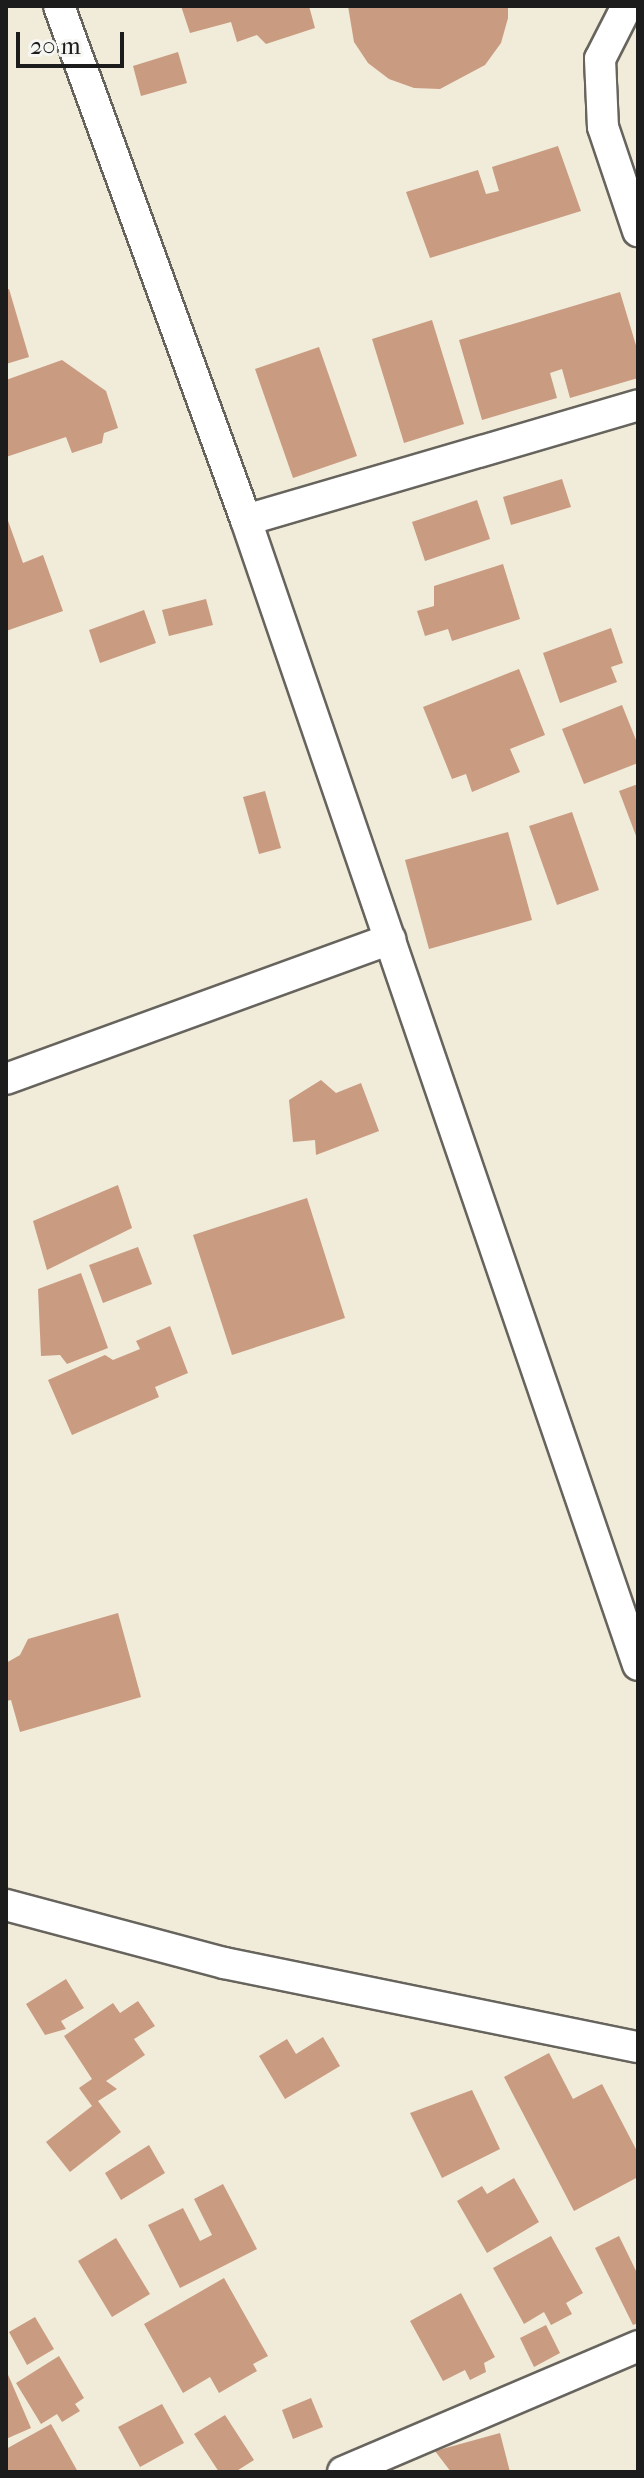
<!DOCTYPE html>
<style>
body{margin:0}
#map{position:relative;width:644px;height:2478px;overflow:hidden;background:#f1ebd9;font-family:"IM FELL French Canon",serif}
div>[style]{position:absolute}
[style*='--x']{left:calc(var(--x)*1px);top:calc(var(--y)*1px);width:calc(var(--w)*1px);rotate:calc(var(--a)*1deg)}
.building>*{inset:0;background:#c99b81}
.roads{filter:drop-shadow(2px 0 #67645e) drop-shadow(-2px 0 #67645e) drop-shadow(0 2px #67645e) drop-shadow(0 -2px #67645e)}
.minor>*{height:30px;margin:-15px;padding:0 15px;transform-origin:15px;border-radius:15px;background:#fff}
span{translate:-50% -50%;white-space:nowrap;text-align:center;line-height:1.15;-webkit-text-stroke:8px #f6f6f2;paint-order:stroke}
.frame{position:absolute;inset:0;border:8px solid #1c1c1c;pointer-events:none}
.scale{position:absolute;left:16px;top:32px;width:108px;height:36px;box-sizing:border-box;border:4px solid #1c1c1c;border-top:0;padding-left:10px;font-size:24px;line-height:28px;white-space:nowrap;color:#1c1c1c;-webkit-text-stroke:6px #f6f6f2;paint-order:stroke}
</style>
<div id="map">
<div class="building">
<i style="clip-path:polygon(181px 6px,309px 6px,315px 28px,266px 44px,257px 35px,237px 42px,231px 22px,190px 33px)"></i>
<i style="clip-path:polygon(348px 6px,508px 6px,508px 18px,501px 43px,485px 65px,440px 89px,414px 88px,389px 79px,368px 63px,354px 42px)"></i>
<i style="clip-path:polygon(178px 52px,187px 83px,141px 96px,133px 66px)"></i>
<i style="clip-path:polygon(558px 146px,581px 211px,430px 258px,406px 192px,478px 170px,486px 194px,499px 191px,492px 167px)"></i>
<i style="clip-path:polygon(9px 289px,29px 357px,6px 364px,6px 290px)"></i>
<i style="clip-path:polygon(620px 292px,638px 352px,638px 378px,570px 398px,562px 369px,550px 373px,557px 398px,482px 420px,459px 340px)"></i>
<i style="clip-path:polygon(432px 320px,464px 424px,404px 443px,372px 339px)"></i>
<i style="clip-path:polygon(319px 347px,357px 456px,293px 478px,255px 369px)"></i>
<i style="clip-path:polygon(62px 360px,106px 391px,118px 428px,104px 433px,102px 443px,72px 453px,66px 437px,6px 457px,6px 380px)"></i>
<i style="clip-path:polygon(562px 479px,571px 507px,511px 525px,503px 497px)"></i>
<i style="clip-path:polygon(477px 500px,490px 539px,425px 561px,412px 522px)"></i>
<i style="clip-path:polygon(6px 515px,23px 563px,43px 555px,63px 611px,6px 631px)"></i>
<i style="clip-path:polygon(503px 564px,520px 619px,452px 641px,448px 629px,425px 636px,417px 611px,434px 606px,434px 586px)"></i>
<i style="clip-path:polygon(206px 599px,213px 625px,169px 636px,162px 610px)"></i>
<i style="clip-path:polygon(144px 610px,156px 643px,100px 663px,89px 630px)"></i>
<i style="clip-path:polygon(611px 628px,623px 663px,611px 667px,617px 682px,560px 703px,543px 653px)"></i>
<i style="clip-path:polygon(519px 669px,545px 735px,510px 749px,520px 772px,472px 792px,466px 774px,452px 779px,423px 707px)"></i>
<i style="clip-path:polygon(622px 705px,638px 745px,638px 763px,584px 784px,562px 729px)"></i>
<i style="clip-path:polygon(638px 784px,638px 841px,619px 791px)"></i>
<i style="clip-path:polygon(265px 791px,281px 848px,259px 854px,243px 797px)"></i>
<i style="clip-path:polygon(572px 812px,599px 890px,557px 905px,529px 826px)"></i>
<i style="clip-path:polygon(508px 832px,532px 920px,429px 949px,405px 860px)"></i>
<i style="clip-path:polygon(321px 1080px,336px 1093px,361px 1083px,379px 1131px,316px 1155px,315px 1140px,293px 1142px,289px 1100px)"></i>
<i style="clip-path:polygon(118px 1185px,132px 1228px,47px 1270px,33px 1221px)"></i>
<i style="clip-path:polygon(307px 1198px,345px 1318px,232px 1355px,193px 1235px)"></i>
<i style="clip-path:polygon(138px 1247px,152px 1284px,103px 1303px,89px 1265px)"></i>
<i style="clip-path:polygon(81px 1273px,108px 1348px,67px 1364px,60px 1355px,41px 1356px,38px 1289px)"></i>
<i style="clip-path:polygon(170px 1326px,188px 1373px,155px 1387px,159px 1397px,72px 1435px,48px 1380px,105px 1355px,113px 1360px,140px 1349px,136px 1341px)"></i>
<i style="clip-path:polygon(118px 1613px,141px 1697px,20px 1732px,11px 1700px,6px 1701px,6px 1663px,20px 1655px,28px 1639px)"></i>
<i style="clip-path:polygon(66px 1979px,84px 2008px,61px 2021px,66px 2029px,45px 2035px,26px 2004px)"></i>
<i style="clip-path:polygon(138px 2001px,155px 2026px,134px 2039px,145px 2055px,106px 2081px,117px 2089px,98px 2101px,121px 2132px,70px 2172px,46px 2142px,92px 2106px,79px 2088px,92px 2079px,64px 2036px,113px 2003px,120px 2013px)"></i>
<i style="clip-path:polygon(323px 2037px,340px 2066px,285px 2099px,259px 2056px,287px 2039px,296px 2054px)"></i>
<i style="clip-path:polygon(549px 2053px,573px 2099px,602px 2084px,638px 2153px,638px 2177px,574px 2211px,504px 2077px)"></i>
<i style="clip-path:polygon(472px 2090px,500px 2149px,442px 2178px,410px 2113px)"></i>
<i style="clip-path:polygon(149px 2145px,165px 2173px,121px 2200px,105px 2173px)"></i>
<i style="clip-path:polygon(514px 2178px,539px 2222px,487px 2253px,457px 2201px,482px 2186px,487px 2194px)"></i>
<i style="clip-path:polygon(223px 2184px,257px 2249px,180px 2288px,148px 2225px,183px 2208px,200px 2241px,212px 2235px,194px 2199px)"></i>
<i style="clip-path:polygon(551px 2236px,583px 2293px,566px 2303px,572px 2314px,551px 2325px,544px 2312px,524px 2324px,493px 2268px)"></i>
<i style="clip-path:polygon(619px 2236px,638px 2275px,638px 2323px,633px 2325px,595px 2248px)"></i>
<i style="clip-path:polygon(116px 2238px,150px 2294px,112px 2317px,78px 2261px)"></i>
<i style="clip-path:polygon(224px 2278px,268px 2356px,253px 2364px,257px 2371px,219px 2393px,210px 2377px,183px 2393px,144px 2324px)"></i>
<i style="clip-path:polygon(461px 2293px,495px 2357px,484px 2363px,486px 2372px,470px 2380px,465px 2370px,443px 2381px,410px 2321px)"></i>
<i style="clip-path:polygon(35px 2317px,54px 2349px,27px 2365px,9px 2332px)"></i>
<i style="clip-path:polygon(546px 2325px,560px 2353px,534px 2367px,520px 2338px)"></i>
<i style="clip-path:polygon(59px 2356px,84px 2398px,75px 2404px,80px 2411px,62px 2422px,57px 2414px,41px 2424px,16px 2383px)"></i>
<i style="clip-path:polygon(6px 2370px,31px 2428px,6px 2439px)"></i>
<i style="clip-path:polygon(311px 2398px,323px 2427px,293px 2439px,282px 2410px)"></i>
<i style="clip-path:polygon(162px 2404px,184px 2443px,140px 2467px,118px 2427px)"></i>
<i style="clip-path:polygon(225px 2415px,254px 2460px,235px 2472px,219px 2472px,194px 2434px)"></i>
<i style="clip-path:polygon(51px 2424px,78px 2472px,6px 2472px,6px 2449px)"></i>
<i style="clip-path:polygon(500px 2433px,510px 2472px,451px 2472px,435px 2451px)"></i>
</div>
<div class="roads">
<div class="minor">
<i style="--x:59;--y:6;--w:547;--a:70.01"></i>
<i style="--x:246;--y:520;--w:1210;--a:71.1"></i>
<i style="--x:627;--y:6;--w:59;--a:117"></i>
<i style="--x:600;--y:59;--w:68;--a:87.5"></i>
<i style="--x:603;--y:127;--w:110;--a:71.4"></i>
<i style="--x:246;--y:520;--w:409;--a:-16.3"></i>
<i style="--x:6;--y:1079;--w:409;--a:-20"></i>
<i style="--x:6;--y:1905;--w:226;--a:14.9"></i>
<i style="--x:224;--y:1963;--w:422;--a:11.5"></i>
<i style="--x:343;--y:2472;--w:321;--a:-23.1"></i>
</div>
</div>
<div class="frame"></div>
<div class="scale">20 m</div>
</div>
